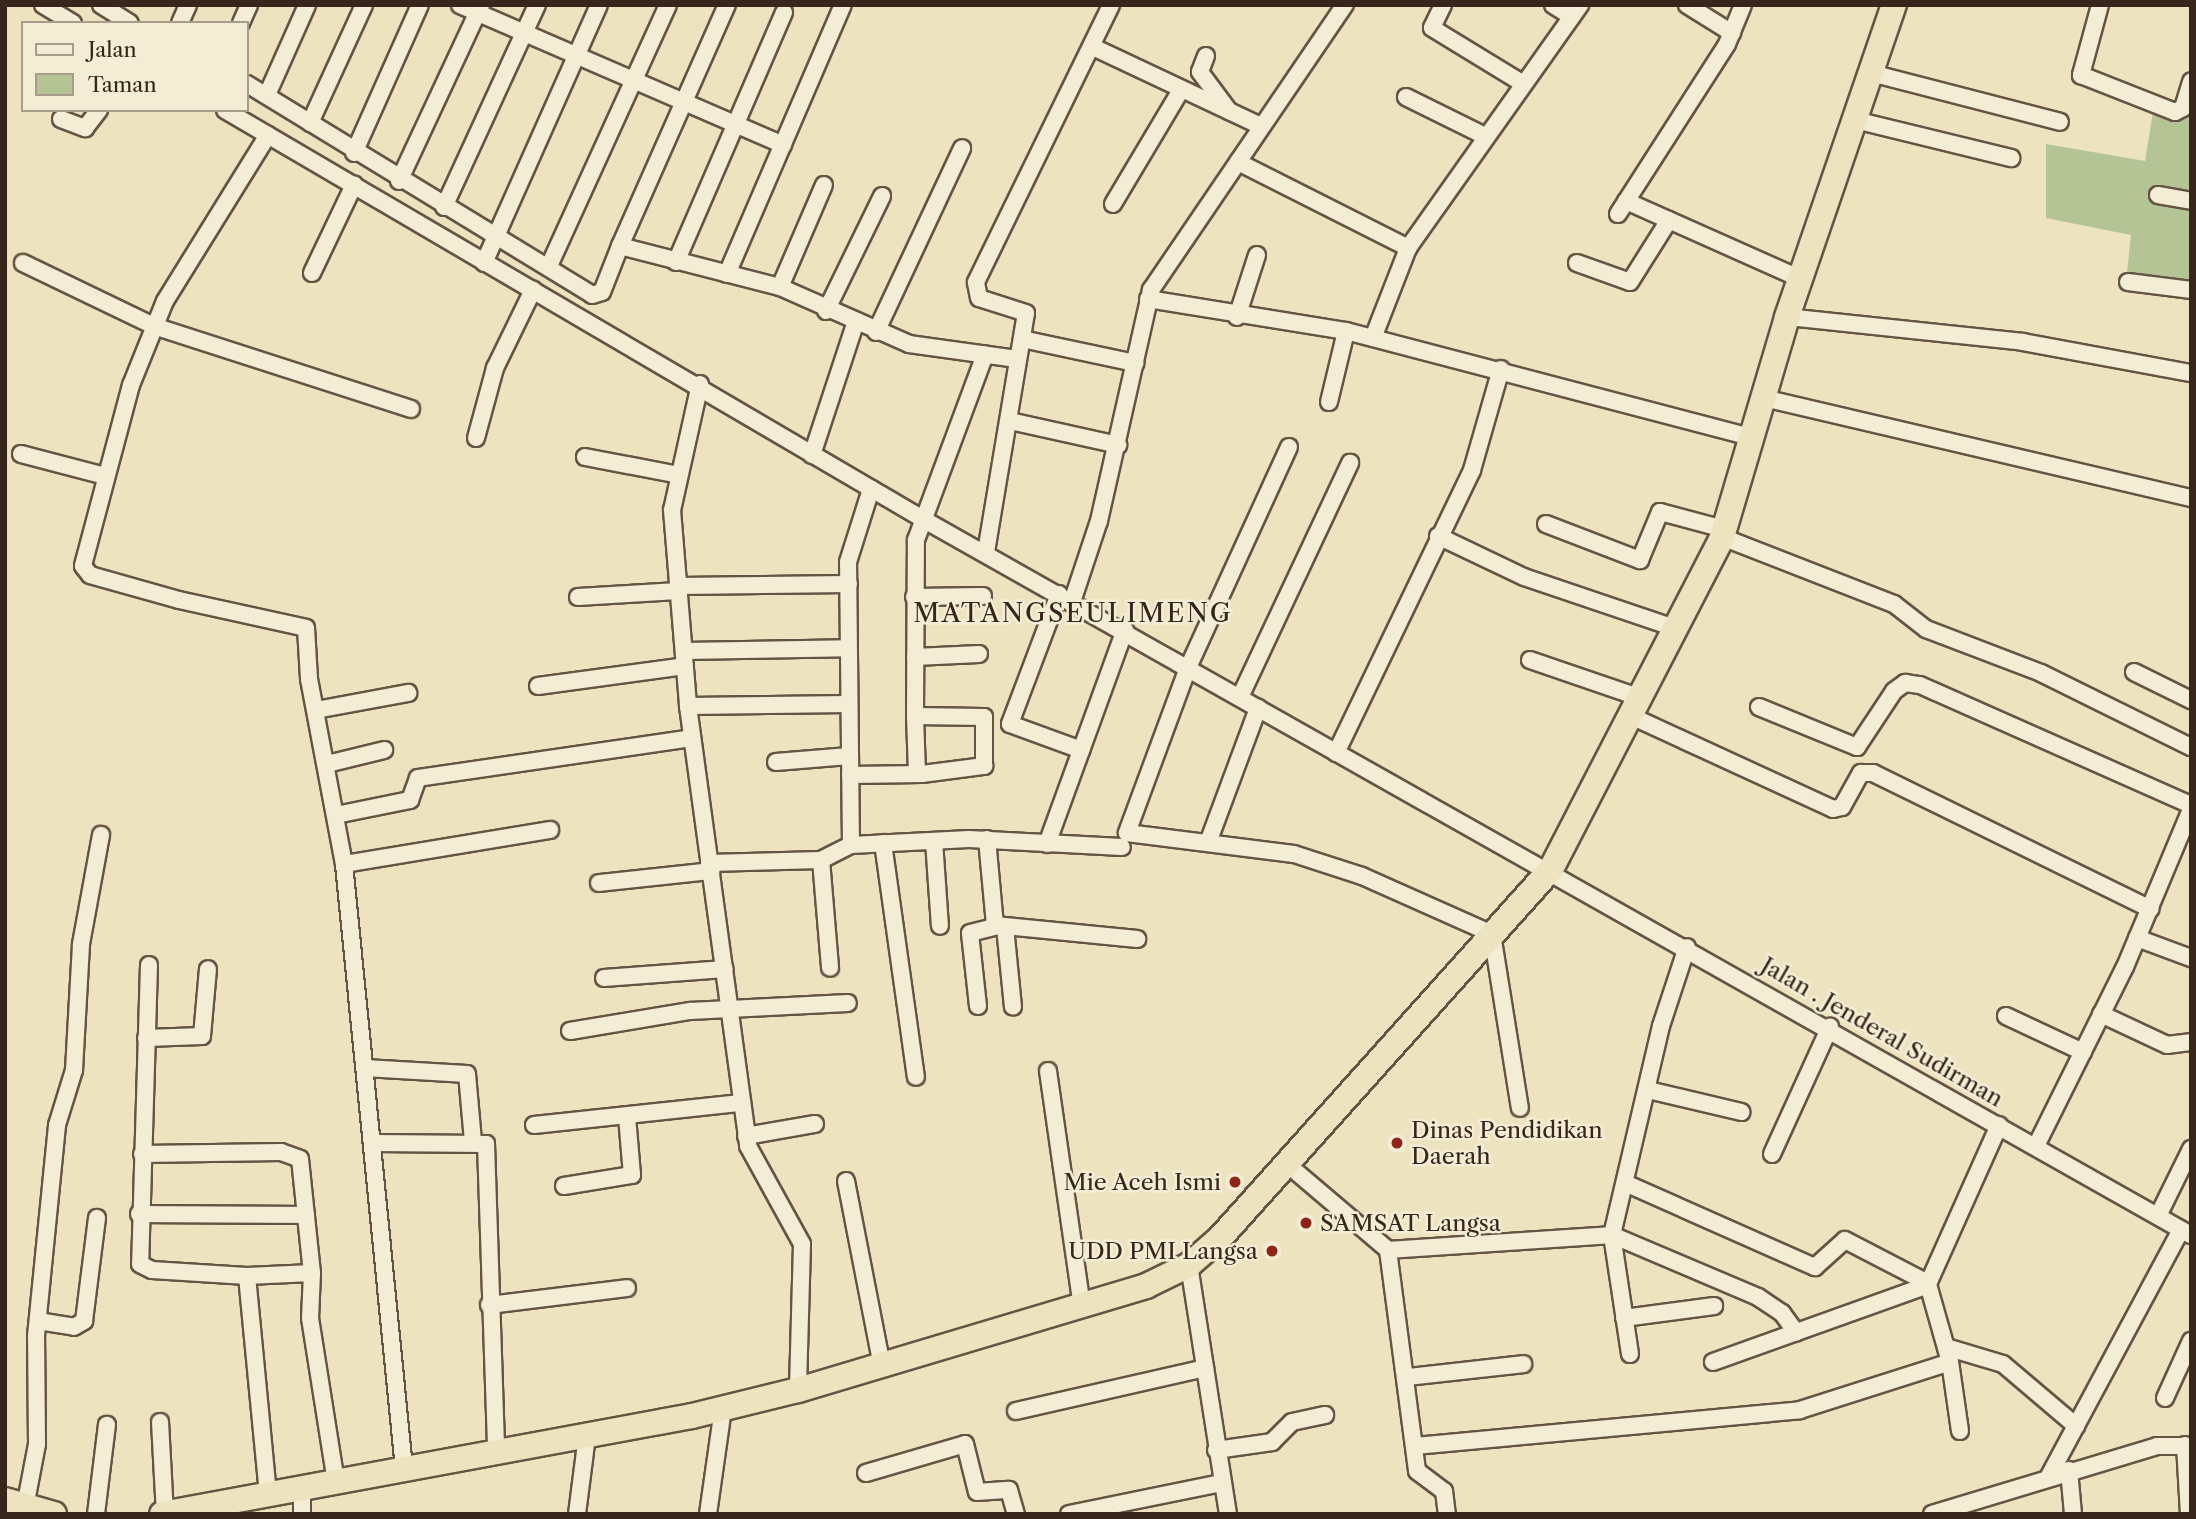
<!DOCTYPE html>
<style>
body{margin:0}
#map{position:relative;width:2196px;height:1519px;overflow:hidden;background:#ede3bf;font-family:"Libre Caslon Text",serif}
div>[style]{position:absolute}
[style*='--x']{left:calc(var(--x)*1px);top:calc(var(--y)*1px);width:calc(var(--w)*1px);rotate:calc(var(--a)*1deg)}
.green>*{inset:0;background:#b4c495}
.roads{filter:drop-shadow(2px 0 #655444) drop-shadow(-2px 0 #655444) drop-shadow(0 2px #655444) drop-shadow(0 -2px #655444)}
.minor>*{height:16px;margin:-8px;padding:0 8px;transform-origin:8px;border-radius:8px;background:#f3edd5}
.highway>*{height:24px;margin:-12px;padding:0 12px;transform-origin:12px;border-radius:12px;background:#ede3bf}
.dots>*{width:19px;height:19px;translate:-50% -50%;box-sizing:border-box;border:4px solid #f3edd5;border-radius:50%}
span{translate:-50% -50%;white-space:nowrap;text-align:center;line-height:1.15;-webkit-text-stroke:5px #f3edd5;paint-order:stroke}
.street-label{font-size:23px;color:#38251b}
.poi-label{font-size:23px;color:#38251b}
.left{translate:0 -50%;text-align:left}
.right{translate:-100% -50%;text-align:right}
.quarter-label{font-size:26px;color:#38251b;letter-spacing:2px}
.frame{position:absolute;inset:0;border:7px solid #38251b;pointer-events:none}
.legend{position:absolute;left:21px;top:21px;width:228px;height:91px;box-sizing:border-box;background:#f3edd5;border:2px solid #a89d8b;margin:0;padding:9px 12px;list-style:none;font-size:21px;color:#38251b}
.legend li{display:flex;align-items:center;gap:14px;height:35px}
.legend b{width:35px;border:2px solid #a89d8b}
</style>
<div id="map">
<div class="green">
<i style="clip-path:polygon(2153px 112px,2191px 116px,2189px 283px,2127px 272px,2131px 235px,2046px 218px,2046px 144px,2145px 161px)"></i>
</div>
<div class="roads">
<div class="minor">
<i style="--x:43;--y:5;--w:35;--a:31"></i>
<i style="--x:101;--y:5;--w:34;--a:32"></i>
<i style="--x:460;--y:5;--w:352;--a:23.4"></i>
<i style="--x:1443;--y:5;--w:25;--a:116"></i>
<i style="--x:1432;--y:28;--w:105;--a:31.4"></i>
<i style="--x:1553;--y:5;--w:22;--a:32"></i>
<i style="--x:1687;--y:5;--w:53;--a:31.9"></i>
<i style="--x:2100;--y:5;--w:73;--a:105.2"></i>
<i style="--x:2081;--y:75;--w:101;--a:21.5"></i>
<i style="--x:2175;--y:112;--w:9;--a:-27"></i>
<i style="--x:2183;--y:108;--w:28;--a:-73"></i>
<i style="--x:180;--y:23;--w:20;--a:-66"></i>
<i style="--x:241;--y:23;--w:20;--a:-66"></i>
<i style="--x:1093;--y:47;--w:186;--a:25.2"></i>
<i style="--x:1206;--y:56;--w:17;--a:111"></i>
<i style="--x:1200;--y:72;--w:49;--a:53.4"></i>
<i style="--x:1871;--y:73;--w:195;--a:14.5"></i>
<i style="--x:247;--y:84;--w:404;--a:31.4"></i>
<i style="--x:592;--y:295;--w:10;--a:-17"></i>
<i style="--x:602;--y:292;--w:49;--a:-68.6"></i>
<i style="--x:620;--y:246;--w:165;--a:14.4"></i>
<i style="--x:780;--y:287;--w:141;--a:23.8"></i>
<i style="--x:909;--y:344;--w:109;--a:7.9"></i>
<i style="--x:267;--y:95;--w:98;--a:-66"></i>
<i style="--x:1406;--y:97;--w:88;--a:26.3"></i>
<i style="--x:225;--y:110;--w:815;--a:30.37"></i>
<i style="--x:928;--y:522;--w:1450;--a:29.45"></i>
<i style="--x:61;--y:119;--w:26;--a:21"></i>
<i style="--x:85;--y:128;--w:23;--a:-52"></i>
<i style="--x:1855;--y:120;--w:161;--a:13.7"></i>
<i style="--x:310;--y:123;--w:130;--a:-65.4"></i>
<i style="--x:268;--y:135;--w:195;--a:121.8"></i>
<i style="--x:165;--y:301;--w:91;--a:112"></i>
<i style="--x:131;--y:385;--w:187;--a:104.9"></i>
<i style="--x:83;--y:566;--w:11;--a:52"></i>
<i style="--x:90;--y:575;--w:92;--a:15.7"></i>
<i style="--x:179;--y:600;--w:130;--a:12.4"></i>
<i style="--x:306;--y:628;--w:51;--a:86.6"></i>
<i style="--x:309;--y:679;--w:188;--a:79.3"></i>
<i style="--x:344;--y:864;--w:607;--a:84.33"></i>
<i style="--x:354;--y:153;--w:162;--a:-66"></i>
<i style="--x:1238;--y:162;--w:191;--a:26.8"></i>
<i style="--x:399;--y:181;--w:194;--a:-65"></i>
<i style="--x:2158;--y:195;--w:34;--a:10"></i>
<i style="--x:1626;--y:201;--w:192;--a:24"></i>
<i style="--x:1113;--y:204;--w:133;--a:-59.2"></i>
<i style="--x:444;--y:207;--w:222;--a:-65.3"></i>
<i style="--x:1618;--y:214;--w:202;--a:-57.3"></i>
<i style="--x:1727;--y:44;--w:42;--a:-67.7"></i>
<i style="--x:620;--y:246;--w:264;--a:-66.1"></i>
<i style="--x:676;--y:262;--w:272;--a:-66.6"></i>
<i style="--x:23;--y:263;--w:145;--a:25.7"></i>
<i style="--x:154;--y:326;--w:270;--a:17.9"></i>
<i style="--x:484;--y:263;--w:282;--a:-66"></i>
<i style="--x:1577;--y:263;--w:56;--a:19.7"></i>
<i style="--x:1630;--y:282;--w:73;--a:-57.8"></i>
<i style="--x:549;--y:266;--w:287;--a:-65.5"></i>
<i style="--x:312;--y:273;--w:98;--a:-64.5"></i>
<i style="--x:727;--y:274;--w:293;--a:-66.7"></i>
<i style="--x:2128;--y:282;--w:64;--a:7.2"></i>
<i style="--x:780;--y:287;--w:111;--a:-66.7"></i>
<i style="--x:1148;--y:299;--w:201;--a:9.2"></i>
<i style="--x:1346;--y:331;--w:421;--a:14.7"></i>
<i style="--x:826;--y:311;--w:128;--a:-64"></i>
<i style="--x:1237;--y:317;--w:65;--a:-72.1"></i>
<i style="--x:1787;--y:317;--w:237;--a:6"></i>
<i style="--x:2023;--y:342;--w:171;--a:10.5"></i>
<i style="--x:876;--y:332;--w:203;--a:-64.9"></i>
<i style="--x:1373;--y:338;--w:97;--a:-68.7"></i>
<i style="--x:1408;--y:248;--w:298;--a:-54.7"></i>
<i style="--x:1022;--y:339;--w:116;--a:12"></i>
<i style="--x:700;--y:384;--w:129;--a:102.5"></i>
<i style="--x:672;--y:510;--w:197;--a:85.3"></i>
<i style="--x:688;--y:706;--w:444;--a:82.2"></i>
<i style="--x:748;--y:1146;--w:112;--a:61.1"></i>
<i style="--x:802;--y:1244;--w:146;--a:91.6"></i>
<i style="--x:1764;--y:398;--w:439;--a:13.2"></i>
<i style="--x:1329;--y:402;--w:73;--a:-76.5"></i>
<i style="--x:1010;--y:421;--w:111;--a:12.5"></i>
<i style="--x:476;--y:438;--w:73;--a:-74.8"></i>
<i style="--x:495;--y:368;--w:87;--a:-64"></i>
<i style="--x:1289;--y:447;--w:240;--a:114.6"></i>
<i style="--x:1189;--y:665;--w:179;--a:110.3"></i>
<i style="--x:1127;--y:833;--w:168;--a:7.2"></i>
<i style="--x:1294;--y:854;--w:71;--a:17.9"></i>
<i style="--x:1362;--y:876;--w:142;--a:24"></i>
<i style="--x:1492;--y:934;--w:176;--a:80.9"></i>
<i style="--x:21;--y:454;--w:87;--a:14.7"></i>
<i style="--x:812;--y:455;--w:141;--a:-71.8"></i>
<i style="--x:585;--y:457;--w:96;--a:10.8"></i>
<i style="--x:1546;--y:524;--w:101;--a:21"></i>
<i style="--x:1640;--y:560;--w:52;--a:-67.4"></i>
<i style="--x:1660;--y:512;--w:66;--a:14.9"></i>
<i style="--x:1438;--y:536;--w:95;--a:25.5"></i>
<i style="--x:1524;--y:577;--w:163;--a:18.7"></i>
<i style="--x:1722;--y:537;--w:185;--a:21.3"></i>
<i style="--x:1894;--y:604;--w:41;--a:38"></i>
<i style="--x:1926;--y:629;--w:123;--a:20.9"></i>
<i style="--x:2041;--y:673;--w:167;--a:26.3"></i>
<i style="--x:986;--y:552;--w:242;--a:-80.5"></i>
<i style="--x:1026;--y:313;--w:49;--a:-162.3"></i>
<i style="--x:979;--y:298;--w:16;--a:-101"></i>
<i style="--x:976;--y:282;--w:308;--a:-64"></i>
<i style="--x:678;--y:586;--w:171;--a:-0.7"></i>
<i style="--x:1059;--y:594;--w:139;--a:110.7"></i>
<i style="--x:1010;--y:724;--w:76;--a:20.1"></i>
<i style="--x:578;--y:597;--w:100;--a:-3.4"></i>
<i style="--x:914;--y:597;--w:69;--a:-0.8"></i>
<i style="--x:1072;--y:602;--w:85;--a:-71.6"></i>
<i style="--x:1099;--y:521;--w:237;--a:-77.3"></i>
<i style="--x:1151;--y:290;--w:345;--a:-55.8"></i>
<i style="--x:684;--y:651;--w:164;--a:-1"></i>
<i style="--x:915;--y:657;--w:64;--a:-2.7"></i>
<i style="--x:1530;--y:660;--w:117;--a:18.9"></i>
<i style="--x:2134;--y:672;--w:64;--a:26.2"></i>
<i style="--x:538;--y:686;--w:148;--a:-7.7"></i>
<i style="--x:1240;--y:697;--w:259;--a:-64.8"></i>
<i style="--x:688;--y:706;--w:161;--a:-0.7"></i>
<i style="--x:1759;--y:707;--w:106;--a:22.2"></i>
<i style="--x:1857;--y:747;--w:67;--a:-56.5"></i>
<i style="--x:1894;--y:691;--w:14;--a:-36"></i>
<i style="--x:1905;--y:683;--w:15;--a:8"></i>
<i style="--x:1920;--y:685;--w:296;--a:23.9"></i>
<i style="--x:316;--y:710;--w:94;--a:-10.5"></i>
<i style="--x:915;--y:716;--w:176;--a:-89.7"></i>
<i style="--x:916;--y:540;--w:198;--a:-69.6"></i>
<i style="--x:1631;--y:716;--w:222;--a:24.7"></i>
<i style="--x:1833;--y:809;--w:9;--a:-13"></i>
<i style="--x:1842;--y:807;--w:39;--a:-61"></i>
<i style="--x:1861;--y:773;--w:12;--a:0"></i>
<i style="--x:1873;--y:773;--w:309;--a:26.1"></i>
<i style="--x:1336;--y:753;--w:314;--a:-64.3"></i>
<i style="--x:1472;--y:470;--w:105;--a:-74"></i>
<i style="--x:776;--y:762;--w:73;--a:-4.7"></i>
<i style="--x:327;--y:764;--w:59;--a:-13.8"></i>
<i style="--x:850;--y:775;--w:72;--a:-0.8"></i>
<i style="--x:922;--y:774;--w:63;--a:-7.4"></i>
<i style="--x:984;--y:766;--w:49;--a:-90"></i>
<i style="--x:984;--y:717;--w:69;--a:-179.2"></i>
<i style="--x:915;--y:716;--w:58;--a:88"></i>
<i style="--x:336;--y:815;--w:76;--a:-11.5"></i>
<i style="--x:410;--y:800;--w:23;--a:-70"></i>
<i style="--x:418;--y:778;--w:277;--a:-8.3"></i>
<i style="--x:987;--y:839;--w:86;--a:84.7"></i>
<i style="--x:995;--y:925;--w:143;--a:5.6"></i>
<i style="--x:1209;--y:840;--w:141;--a:-69.6"></i>
<i style="--x:934;--y:841;--w:85;--a:86"></i>
<i style="--x:883;--y:843;--w:236;--a:82"></i>
<i style="--x:1047;--y:844;--w:228;--a:-70"></i>
<i style="--x:851;--y:845;--w:283;--a:-90.6"></i>
<i style="--x:848;--y:562;--w:77;--a:-72.5"></i>
<i style="--x:821;--y:860;--w:108;--a:85.2"></i>
<i style="--x:709;--y:863;--w:112;--a:-1.5"></i>
<i style="--x:821;--y:860;--w:34;--a:-27"></i>
<i style="--x:851;--y:845;--w:118;--a:-2.9"></i>
<i style="--x:969;--y:839;--w:153;--a:3"></i>
<i style="--x:344;--y:864;--w:209;--a:-9.4"></i>
<i style="--x:599;--y:883;--w:113;--a:-6.1"></i>
<i style="--x:1005;--y:927;--w:80;--a:84.3"></i>
<i style="--x:2137;--y:938;--w:58;--a:20.3"></i>
<i style="--x:149;--y:965;--w:299;--a:91.7"></i>
<i style="--x:140;--y:1264;--w:13;--a:27"></i>
<i style="--x:152;--y:1270;--w:95;--a:3.6"></i>
<i style="--x:247;--y:1276;--w:65;--a:-2.6"></i>
<i style="--x:604;--y:978;--w:121;--a:-4.3"></i>
<i style="--x:978;--y:1006;--w:73;--a:-96.3"></i>
<i style="--x:970;--y:933;--w:29;--a:-14"></i>
<i style="--x:2101;--y:1014;--w:73;--a:25.2"></i>
<i style="--x:2167;--y:1045;--w:24;--a:-7"></i>
<i style="--x:2006;--y:1016;--w:85;--a:25.1"></i>
<i style="--x:570;--y:1031;--w:122;--a:-9.5"></i>
<i style="--x:690;--y:1011;--w:158;--a:-2.9"></i>
<i style="--x:146;--y:1038;--w:56;--a:-2"></i>
<i style="--x:202;--y:1036;--w:67;--a:-84.9"></i>
<i style="--x:365;--y:1068;--w:102;--a:3.4"></i>
<i style="--x:467;--y:1074;--w:67;--a:84.9"></i>
<i style="--x:1048;--y:1071;--w:238;--a:81.8"></i>
<i style="--x:1648;--y:1090;--w:96;--a:13.3"></i>
<i style="--x:534;--y:1125;--w:208;--a:-6.1"></i>
<i style="--x:746;--y:1136;--w:70;--a:-9.9"></i>
<i style="--x:375;--y:1143;--w:111;--a:0.5"></i>
<i style="--x:486;--y:1144;--w:307;--a:88.1"></i>
<i style="--x:2036;--y:1146;--w:200;--a:-63.6"></i>
<i style="--x:2125;--y:967;--w:171;--a:-67.3"></i>
<i style="--x:142;--y:1154;--w:139;--a:-0.8"></i>
<i style="--x:281;--y:1152;--w:20;--a:20"></i>
<i style="--x:300;--y:1159;--w:115;--a:84"></i>
<i style="--x:312;--y:1273;--w:45;--a:92.5"></i>
<i style="--x:310;--y:1318;--w:167;--a:81"></i>
<i style="--x:1772;--y:1154;--w:140;--a:-65.5"></i>
<i style="--x:1287;--y:1164;--w:133;--a:40.4"></i>
<i style="--x:1388;--y:1250;--w:223;--a:82.5"></i>
<i style="--x:1417;--y:1471;--w:34;--a:37"></i>
<i style="--x:1444;--y:1491;--w:23;--a:83"></i>
<i style="--x:846;--y:1181;--w:188;--a:79"></i>
<i style="--x:1625;--y:1183;--w:208;--a:23.9"></i>
<i style="--x:1815;--y:1267;--w:40;--a:-42"></i>
<i style="--x:1845;--y:1240;--w:93;--a:27.4"></i>
<i style="--x:564;--y:1186;--w:69;--a:-9.2"></i>
<i style="--x:632;--y:1175;--w:58;--a:-94.9"></i>
<i style="--x:139;--y:1214;--w:167;--a:0.3"></i>
<i style="--x:2158;--y:1216;--w:75;--a:-63.8"></i>
<i style="--x:1388;--y:1250;--w:225;--a:-3.8"></i>
<i style="--x:1612;--y:1235;--w:159;--a:23"></i>
<i style="--x:1758;--y:1297;--w:29;--a:34"></i>
<i style="--x:1782;--y:1313;--w:24;--a:54"></i>
<i style="--x:1189;--y:1265;--w:252;--a:81.1"></i>
<i style="--x:247;--y:1276;--w:221;--a:84.5"></i>
<i style="--x:489;--y:1305;--w:139;--a:-7"></i>
<i style="--x:1624;--y:1318;--w:91;--a:-7.6"></i>
<i style="--x:38;--y:1321;--w:36;--a:9"></i>
<i style="--x:74;--y:1327;--w:12;--a:-31"></i>
<i style="--x:84;--y:1321;--w:104;--a:-82.8"></i>
<i style="--x:1946;--y:1347;--w:59;--a:16.6"></i>
<i style="--x:2003;--y:1364;--w:96;--a:40.3"></i>
<i style="--x:1630;--y:1354;--w:120;--a:-98.6"></i>
<i style="--x:1612;--y:1235;--w:215;--a:-76.8"></i>
<i style="--x:1661;--y:1026;--w:83;--a:-71.8"></i>
<i style="--x:1713;--y:1362;--w:228;--a:-19.7"></i>
<i style="--x:1408;--y:1377;--w:116;--a:-6.4"></i>
<i style="--x:2165;--y:1398;--w:63;--a:-65.5"></i>
<i style="--x:1016;--y:1411;--w:194;--a:-12.8"></i>
<i style="--x:160;--y:1422;--w:92;--a:86.9"></i>
<i style="--x:1960;--y:1431;--w:70;--a:-98.2"></i>
<i style="--x:1950;--y:1362;--w:81;--a:-105.8"></i>
<i style="--x:1928;--y:1284;--w:174;--a:-65.9"></i>
<i style="--x:2185;--y:1445;--w:69;--a:86.7"></i>
<i style="--x:1415;--y:1446;--w:387;--a:-5.3"></i>
<i style="--x:1800;--y:1410;--w:157;--a:-17.7"></i>
<i style="--x:1216;--y:1450;--w:57;--a:-8.1"></i>
<i style="--x:1272;--y:1442;--w:28;--a:-45"></i>
<i style="--x:1292;--y:1422;--w:34;--a:-12"></i>
<i style="--x:2069;--y:1470;--w:44;--a:84.8"></i>
<i style="--x:866;--y:1473;--w:103;--a:-16.3"></i>
<i style="--x:965;--y:1444;--w:49;--a:76"></i>
<i style="--x:977;--y:1492;--w:32;--a:-4"></i>
<i style="--x:1009;--y:1490;--w:25;--a:74"></i>
<i style="--x:2049;--y:1476;--w:279;--a:-61.8"></i>
<i style="--x:25;--y:1507;--w:64;--a:-79.2"></i>
<i style="--x:37;--y:1444;--w:108;--a:-90.5"></i>
<i style="--x:36;--y:1336;--w:212;--a:-84.3"></i>
<i style="--x:57;--y:1125;--w:58;--a:-72.8"></i>
<i style="--x:74;--y:1070;--w:126;--a:-86.8"></i>
<i style="--x:81;--y:944;--w:111;--a:-79.6"></i>
<i style="--x:96;--y:1514;--w:90;--a:-83"></i>
<i style="--x:302;--y:1514;--w:25;--a:-90"></i>
<i style="--x:577;--y:1514;--w:79;--a:-82.7"></i>
<i style="--x:708;--y:1514;--w:107;--a:-81.9"></i>
<i style="--x:1069;--y:1514;--w:156;--a:-11.5"></i>
<i style="--x:1932;--y:1514;--w:235;--a:-16.8"></i>
<i style="--x:2157;--y:1446;--w:34;--a:0"></i>
</div>
<div class="highway">
<i style="--x:5;--y:1500;--w:51;--a:15.9"></i>
<i style="--x:162;--y:1514;--w:539;--a:-10.48"></i>
<i style="--x:692;--y:1416;--w:109;--a:-13.8"></i>
<i style="--x:798;--y:1390;--w:363;--a:-16.6"></i>
<i style="--x:1146;--y:1286;--w:48;--a:-26"></i>
<i style="--x:1189;--y:1265;--w:41;--a:-41.1"></i>
<i style="--x:1220;--y:1238;--w:496;--a:-48.1"></i>
<i style="--x:1551;--y:869;--w:373;--a:-62.7"></i>
<i style="--x:1722;--y:537;--w:229;--a:-73.5"></i>
<i style="--x:1787;--y:317;--w:330;--a:-71.1"></i>
</div>
</div>
<div class="dots">
<i style="left:1397px;top:1143px;background:#8f2418"></i>
<i style="left:1235px;top:1182px;background:#8f2418"></i>
<i style="left:1306px;top:1223px;background:#8f2418"></i>
<i style="left:1272px;top:1251px;background:#8f2418"></i>
</div>
<div class="street-label">
<span style="left:1882px;top:1032px;rotate:30deg">Jalan . Jenderal Sudirman</span>
</div>
<div class="poi-label">
<span class="left" style="left:1411px;top:1143px">Dinas Pendidikan<br>Daerah</span>
<span class="right" style="left:1221px;top:1182px">Mie Aceh Ismi</span>
<span class="left" style="left:1320px;top:1223px">SAMSAT Langsa</span>
<span class="right" style="left:1258px;top:1251px">UDD PMI Langsa</span>
</div>
<div class="quarter-label">
<span style="left:1073px;top:614px">MATANGSEULIMENG</span>
</div>
<div class="frame"></div>
<ul class="legend">
<li><b style="height:9px;background:#f3edd5"></b>Jalan</li>
<li><b style="height:19px;background:#b4c495"></b>Taman</li>
</ul>
</div>
